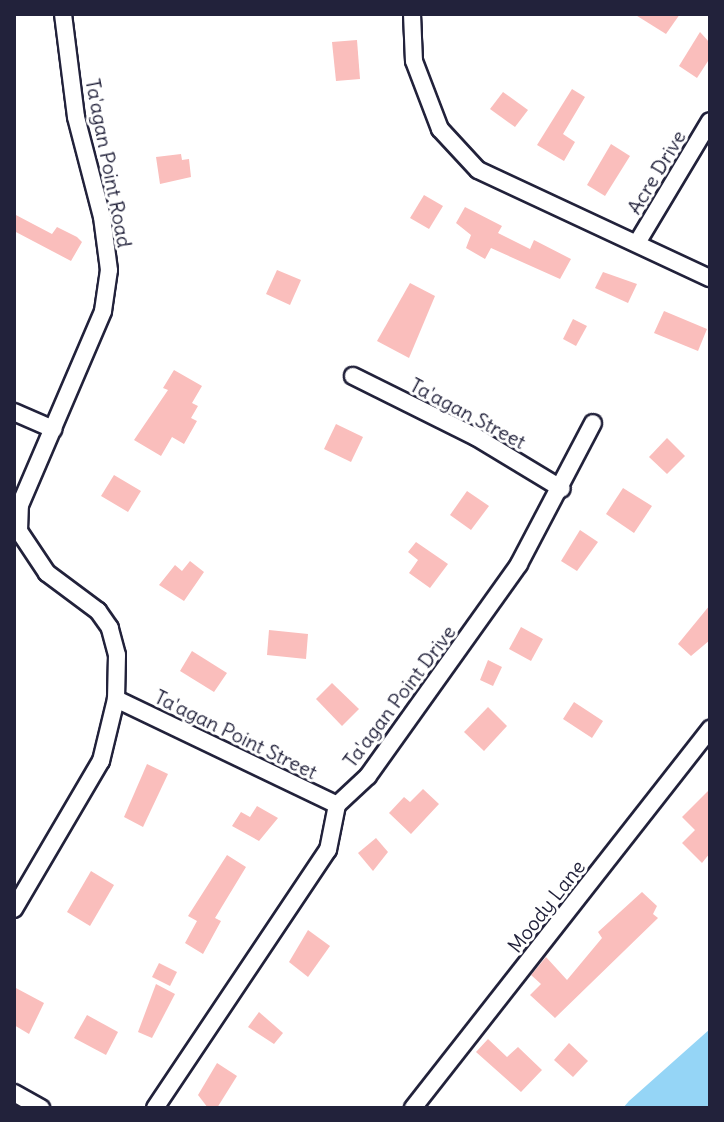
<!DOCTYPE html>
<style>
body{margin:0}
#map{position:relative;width:724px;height:1122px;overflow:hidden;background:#fff;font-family:Delius,sans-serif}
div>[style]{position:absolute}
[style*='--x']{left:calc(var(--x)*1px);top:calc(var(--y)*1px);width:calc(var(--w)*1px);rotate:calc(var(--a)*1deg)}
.water>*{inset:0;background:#95d5f6}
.building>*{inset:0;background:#fabebc}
.roads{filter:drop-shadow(2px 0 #22223b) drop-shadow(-2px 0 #22223b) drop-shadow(0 2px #22223b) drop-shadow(0 -2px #22223b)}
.street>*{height:16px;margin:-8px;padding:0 8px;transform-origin:8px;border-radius:8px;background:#fff}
span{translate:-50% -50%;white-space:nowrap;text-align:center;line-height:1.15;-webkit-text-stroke:6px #fff;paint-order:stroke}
.street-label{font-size:20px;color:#22223b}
.frame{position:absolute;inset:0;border:16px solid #22223b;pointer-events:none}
</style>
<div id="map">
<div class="water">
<i style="clip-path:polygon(710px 1029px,710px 1108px,623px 1108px,629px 1101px)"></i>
</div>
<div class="building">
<i style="clip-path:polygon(634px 14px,680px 14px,666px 34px)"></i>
<i style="clip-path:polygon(700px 32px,710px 43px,710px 58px,697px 78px,679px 66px)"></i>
<i style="clip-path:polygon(357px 40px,360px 79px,336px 81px,332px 42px)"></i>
<i style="clip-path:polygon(572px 89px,585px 97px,563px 134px,575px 142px,564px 161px,537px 145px)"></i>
<i style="clip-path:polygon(503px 92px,528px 110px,515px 127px,490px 109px)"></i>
<i style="clip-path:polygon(611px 144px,630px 156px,605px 196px,587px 185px)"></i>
<i style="clip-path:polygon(181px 154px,182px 160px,189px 159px,191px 177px,160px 184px,156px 157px)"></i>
<i style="clip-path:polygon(424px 195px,443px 206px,429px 229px,410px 218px)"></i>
<i style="clip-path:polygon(465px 207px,502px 226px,498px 233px,530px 249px,534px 240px,571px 259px,560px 279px,491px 248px,485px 259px,466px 248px,471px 235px,456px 223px)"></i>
<i style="clip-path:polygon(14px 214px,52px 234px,57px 227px,77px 237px,82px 242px,71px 261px,14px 231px)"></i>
<i style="clip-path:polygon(277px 270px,301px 280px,290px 305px,266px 294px)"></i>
<i style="clip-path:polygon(603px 272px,637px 284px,628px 303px,595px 288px)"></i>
<i style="clip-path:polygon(410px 283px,435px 296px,409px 358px,377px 341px)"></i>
<i style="clip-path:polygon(664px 311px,707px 329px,698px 351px,654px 333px)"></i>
<i style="clip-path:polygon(573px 319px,587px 326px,576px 346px,563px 339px)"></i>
<i style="clip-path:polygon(174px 370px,202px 386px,192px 403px,198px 406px,191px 418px,197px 421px,184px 444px,172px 437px,161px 456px,134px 440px,168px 390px,163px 388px)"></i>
<i style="clip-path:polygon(336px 424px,363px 437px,351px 462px,324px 449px)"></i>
<i style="clip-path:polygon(667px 438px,685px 456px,667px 474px,649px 457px)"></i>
<i style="clip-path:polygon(114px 475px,141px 491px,128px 512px,101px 496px)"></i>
<i style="clip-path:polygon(623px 488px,652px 506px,634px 533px,606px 514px)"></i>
<i style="clip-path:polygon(467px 491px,489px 506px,471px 530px,450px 515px)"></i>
<i style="clip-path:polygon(580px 530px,598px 542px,577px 571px,561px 561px)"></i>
<i style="clip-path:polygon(416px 542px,448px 564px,430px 588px,409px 573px,418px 560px,408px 552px)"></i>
<i style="clip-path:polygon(190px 561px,204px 572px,184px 601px,159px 585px,175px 565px,182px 571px)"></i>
<i style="clip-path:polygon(710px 605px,710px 640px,691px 656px,678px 644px)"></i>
<i style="clip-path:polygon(521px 627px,543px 639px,531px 661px,509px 649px)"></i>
<i style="clip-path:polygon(269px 630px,308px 634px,306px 659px,267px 655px)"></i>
<i style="clip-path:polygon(192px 651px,227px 673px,214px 692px,180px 671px)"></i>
<i style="clip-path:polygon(488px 660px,502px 667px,493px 686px,480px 680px)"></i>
<i style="clip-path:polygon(332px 683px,359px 709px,342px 726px,316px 699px)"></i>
<i style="clip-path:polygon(574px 702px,603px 721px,592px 738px,563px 719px)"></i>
<i style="clip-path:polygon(488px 707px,507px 726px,484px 751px,464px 732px)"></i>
<i style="clip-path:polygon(147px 764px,168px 774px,143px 827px,124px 817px)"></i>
<i style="clip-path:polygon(423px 789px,439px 804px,411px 834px,389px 813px,404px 797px,410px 802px)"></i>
<i style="clip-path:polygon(710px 789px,710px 853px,702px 863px,682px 843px,695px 830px,682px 817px)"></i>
<i style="clip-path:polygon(257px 806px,278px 818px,259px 841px,232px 826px,241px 812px,250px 817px)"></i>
<i style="clip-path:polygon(376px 838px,388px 852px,373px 871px,358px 853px)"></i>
<i style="clip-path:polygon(227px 855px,246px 867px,215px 918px,221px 921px,203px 954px,185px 943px,197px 921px,188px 916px)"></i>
<i style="clip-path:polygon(91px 871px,114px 885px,90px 926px,67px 912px)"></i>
<i style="clip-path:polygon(642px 892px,657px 906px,653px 914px,658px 918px,555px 1018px,530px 995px,541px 984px,531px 975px,546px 957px,567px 980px,602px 938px,598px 932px)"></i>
<i style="clip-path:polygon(308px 930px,330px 946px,308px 977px,289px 962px)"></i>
<i style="clip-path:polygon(159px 963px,177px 972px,170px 986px,152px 977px)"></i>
<i style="clip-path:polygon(156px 984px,175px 994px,152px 1038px,138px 1032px)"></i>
<i style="clip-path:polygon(14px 987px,44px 1003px,29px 1034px,14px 1025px)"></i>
<i style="clip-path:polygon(259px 1012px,283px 1033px,274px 1044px,248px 1027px)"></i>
<i style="clip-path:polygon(87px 1015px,118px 1032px,106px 1055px,74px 1038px)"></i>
<i style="clip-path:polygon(488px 1039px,507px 1057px,518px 1047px,542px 1070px,521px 1092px,476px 1052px)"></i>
<i style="clip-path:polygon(569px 1043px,588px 1061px,573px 1077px,554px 1060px)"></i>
<i style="clip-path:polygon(217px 1063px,237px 1076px,217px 1108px,208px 1108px,198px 1095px)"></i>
</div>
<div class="roads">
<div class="street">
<i style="--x:412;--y:14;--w:47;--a:87.6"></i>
<i style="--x:414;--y:61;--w:73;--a:69.1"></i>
<i style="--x:440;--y:129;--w:56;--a:47.2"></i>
<i style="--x:478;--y:170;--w:256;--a:25"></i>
<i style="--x:637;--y:243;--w:142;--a:-59.1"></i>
<i style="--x:353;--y:376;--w:137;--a:26.4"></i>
<i style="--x:476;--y:437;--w:100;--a:31.2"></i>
<i style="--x:14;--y:412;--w:43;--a:23.6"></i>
<i style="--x:116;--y:699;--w:245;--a:25.6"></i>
<i style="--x:14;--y:909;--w:172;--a:-59.6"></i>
<i style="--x:101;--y:761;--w:64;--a:-76.4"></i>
<i style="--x:116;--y:699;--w:44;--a:-88.7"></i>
<i style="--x:117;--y:655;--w:28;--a:-105"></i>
<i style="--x:110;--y:628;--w:21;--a:-125"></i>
<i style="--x:98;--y:611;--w:64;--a:-143.3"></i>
<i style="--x:47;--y:573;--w:50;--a:-123.7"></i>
<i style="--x:19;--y:531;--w:26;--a:-88"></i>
<i style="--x:20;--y:505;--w:211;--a:-66.8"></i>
<i style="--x:103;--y:311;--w:41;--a:-81.7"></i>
<i style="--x:109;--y:270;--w:53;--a:-97.5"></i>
<i style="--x:102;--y:217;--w:103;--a:-104.6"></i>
<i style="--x:76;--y:117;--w:104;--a:-97.2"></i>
<i style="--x:14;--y:1093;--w:31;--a:29"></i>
<i style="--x:155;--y:1108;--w:311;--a:-56.2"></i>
<i style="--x:328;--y:850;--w:46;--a:-78.7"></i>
<i style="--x:337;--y:805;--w:42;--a:-43.1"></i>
<i style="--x:368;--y:776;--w:260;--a:-54.5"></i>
<i style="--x:519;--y:564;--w:159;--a:-62.3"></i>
<i style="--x:413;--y:1108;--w:482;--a:-51.9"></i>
</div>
</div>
<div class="street-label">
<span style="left:109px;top:163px;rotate:79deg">Ta'agan Point Road</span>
<span style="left:656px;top:172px;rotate:-59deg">Acre Drive</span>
<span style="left:468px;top:413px;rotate:28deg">Ta'agan Street</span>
<span style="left:399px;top:696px;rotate:-53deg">Ta'agan Point Drive</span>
<span style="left:236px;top:734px;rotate:26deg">Ta'agan Point Street</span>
<span style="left:546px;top:906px;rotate:-52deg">Moody Lane</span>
</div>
<div class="frame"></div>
</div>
